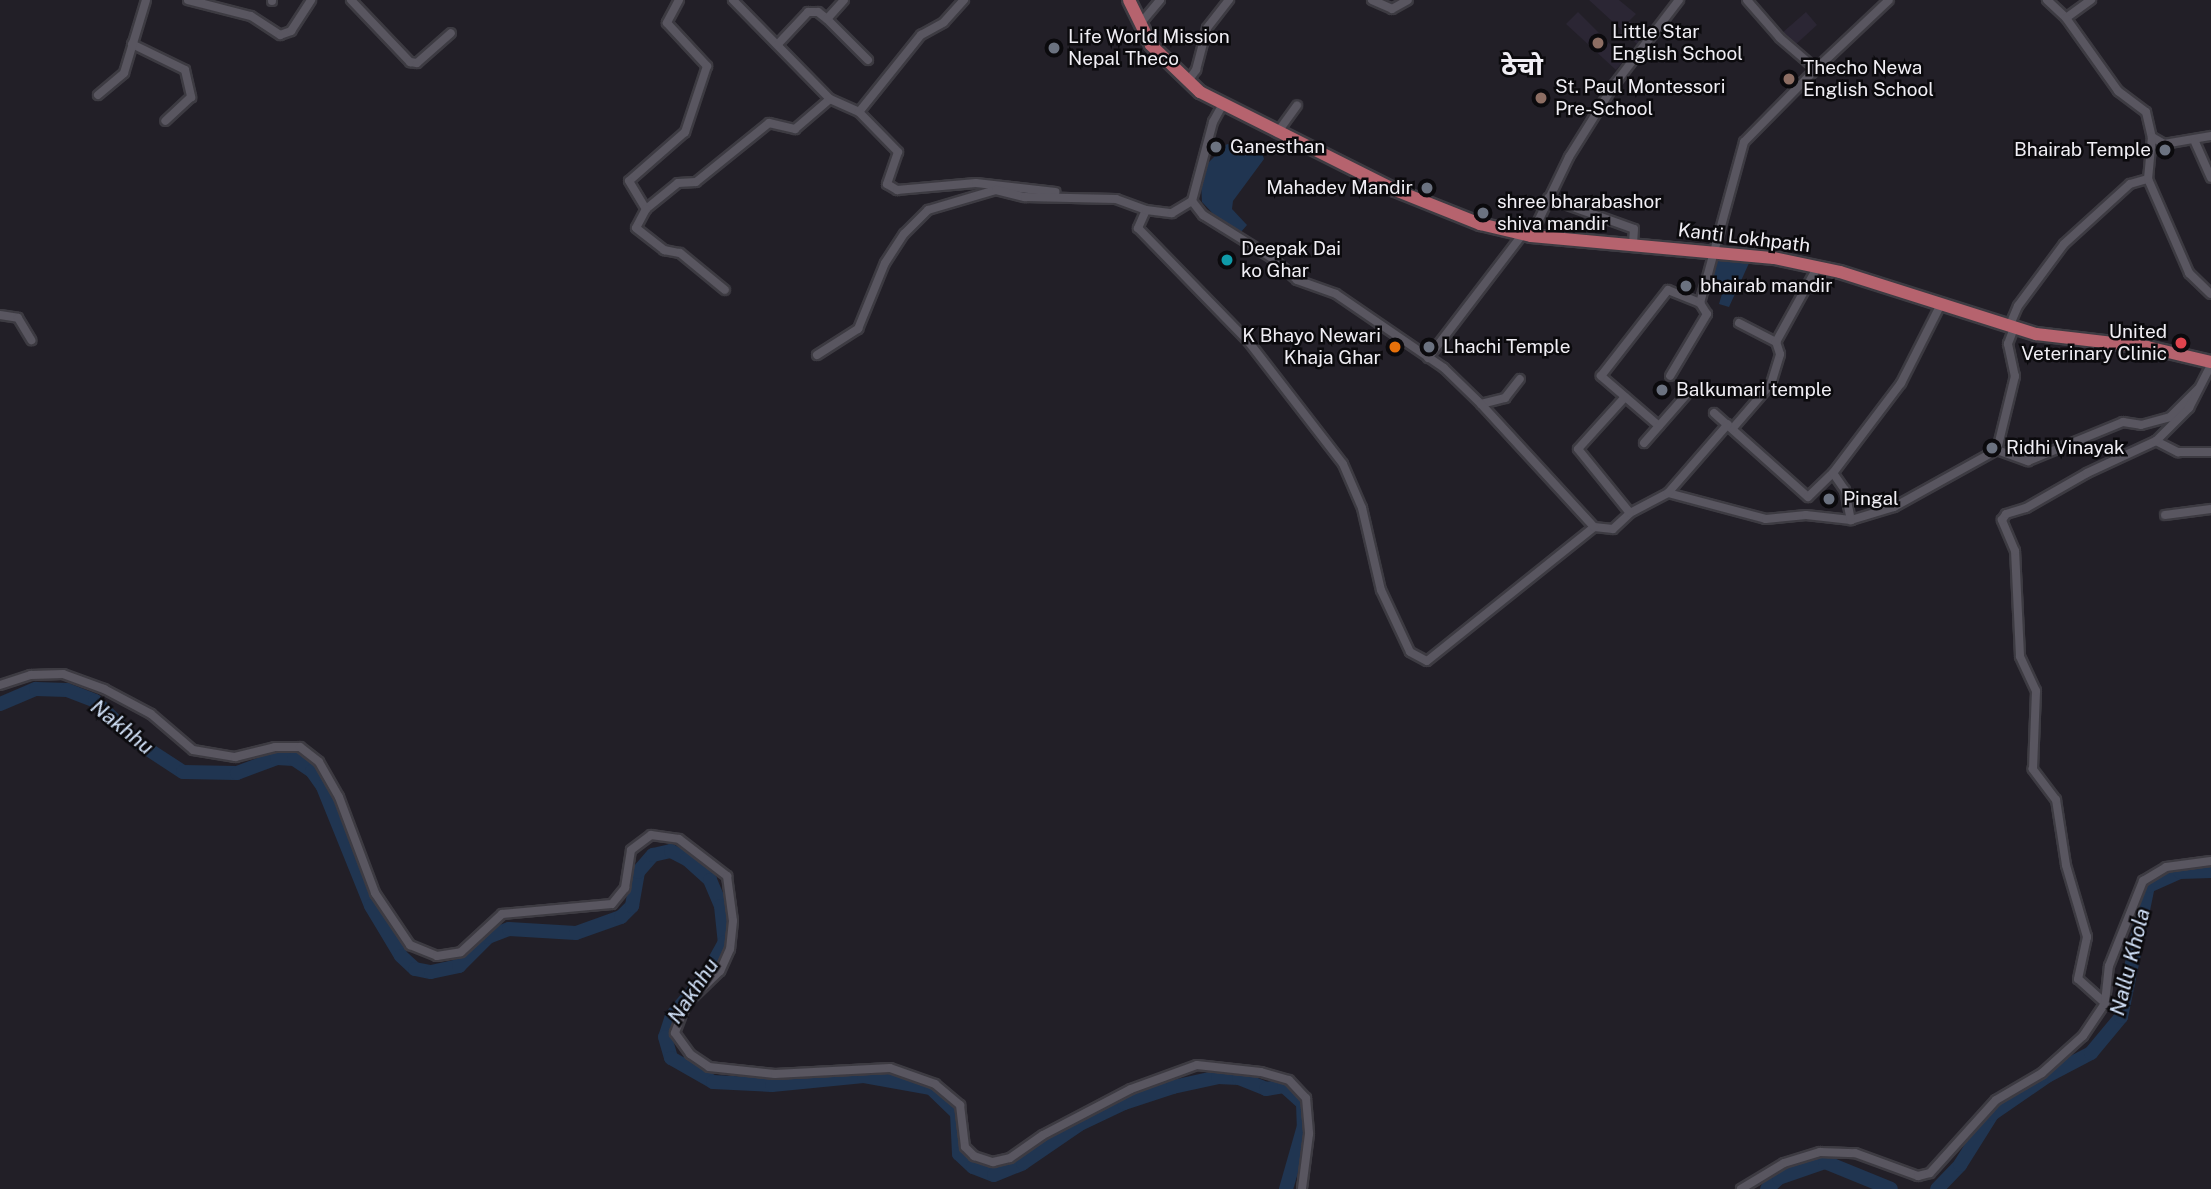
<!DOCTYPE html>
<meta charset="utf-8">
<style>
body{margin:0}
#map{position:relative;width:2211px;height:1189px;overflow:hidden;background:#221f27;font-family:"Public Sans","Noto Sans Devanagari",sans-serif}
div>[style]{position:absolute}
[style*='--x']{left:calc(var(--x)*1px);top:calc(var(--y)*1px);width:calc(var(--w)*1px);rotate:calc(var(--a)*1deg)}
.built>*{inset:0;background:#2b2634}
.water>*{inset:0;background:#203551}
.river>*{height:14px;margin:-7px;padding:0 7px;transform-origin:7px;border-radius:7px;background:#203551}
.roads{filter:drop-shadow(2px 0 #3d3b42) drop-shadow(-2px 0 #3d3b42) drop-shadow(0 2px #3d3b42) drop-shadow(0 -2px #3d3b42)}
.street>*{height:8px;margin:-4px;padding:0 4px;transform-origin:4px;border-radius:4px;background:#595660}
.primary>*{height:12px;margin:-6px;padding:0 6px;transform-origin:6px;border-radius:6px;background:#b6636e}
.dots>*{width:19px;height:19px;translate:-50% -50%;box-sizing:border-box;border:4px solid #0b0a0d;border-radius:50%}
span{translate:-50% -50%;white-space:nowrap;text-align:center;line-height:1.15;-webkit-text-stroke:5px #0b0a0d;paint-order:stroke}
.poi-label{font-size:19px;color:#f0eef4}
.left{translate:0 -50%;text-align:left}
.right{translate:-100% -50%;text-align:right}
.street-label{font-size:19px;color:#f0eef4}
.water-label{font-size:21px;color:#d1e1f8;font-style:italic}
.district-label{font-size:26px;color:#f0eef4;font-weight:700}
</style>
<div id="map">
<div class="built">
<i style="clip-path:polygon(1589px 0,1619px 0,1636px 14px,1629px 21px,1645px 36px,1637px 44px)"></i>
<i style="clip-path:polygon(1578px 12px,1625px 59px,1616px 70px,1566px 24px)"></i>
<i style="clip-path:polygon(1806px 12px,1817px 25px,1794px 46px,1782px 33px)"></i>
</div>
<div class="water">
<i style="clip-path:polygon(1227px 144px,1262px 153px,1264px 159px,1233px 201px,1232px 209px,1247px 225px,1241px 232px,1217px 218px,1202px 202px,1201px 183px,1207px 164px)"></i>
<i style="clip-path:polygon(1716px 258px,1750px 261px,1729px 307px,1719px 304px,1722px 294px,1707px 288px)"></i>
</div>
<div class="river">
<i style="--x:0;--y:704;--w:39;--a:-23"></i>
<i style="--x:36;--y:689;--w:31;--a:2"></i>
<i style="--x:67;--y:690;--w:30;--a:21"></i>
<i style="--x:95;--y:701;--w:59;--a:44.3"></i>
<i style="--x:137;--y:742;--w:55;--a:33.1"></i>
<i style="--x:183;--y:772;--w:54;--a:1.1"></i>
<i style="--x:237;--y:773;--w:43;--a:-20.6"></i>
<i style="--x:277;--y:758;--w:17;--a:3"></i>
<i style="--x:294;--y:759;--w:22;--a:34"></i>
<i style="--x:312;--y:771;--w:19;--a:55"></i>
<i style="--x:323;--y:787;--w:128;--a:68"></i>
<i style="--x:371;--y:906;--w:58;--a:59"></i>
<i style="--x:401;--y:956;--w:19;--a:43"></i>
<i style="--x:415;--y:969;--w:16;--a:11"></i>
<i style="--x:431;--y:972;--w:29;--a:-12"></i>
<i style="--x:459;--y:966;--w:41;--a:-45"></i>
<i style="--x:488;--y:937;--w:22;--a:-21"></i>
<i style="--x:509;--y:929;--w:67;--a:3.4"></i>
<i style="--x:576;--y:933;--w:48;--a:-19.6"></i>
<i style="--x:621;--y:917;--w:16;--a:-45"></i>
<i style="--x:632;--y:906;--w:35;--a:-80"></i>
<i style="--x:638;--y:872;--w:23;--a:-49"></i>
<i style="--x:653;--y:855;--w:18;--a:-13"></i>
<i style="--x:671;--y:851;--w:18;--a:27"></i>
<i style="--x:687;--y:859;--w:31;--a:42"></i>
<i style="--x:710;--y:880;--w:28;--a:67"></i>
<i style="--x:721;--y:906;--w:36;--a:84"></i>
<i style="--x:725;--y:942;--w:37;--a:119"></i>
<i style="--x:707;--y:974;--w:55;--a:129.8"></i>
<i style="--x:672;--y:1016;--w:22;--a:108"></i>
<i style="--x:665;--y:1037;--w:22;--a:74"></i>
<i style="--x:671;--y:1058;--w:48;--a:29.7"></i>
<i style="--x:713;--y:1082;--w:59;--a:2.9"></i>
<i style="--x:772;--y:1085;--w:92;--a:-5.6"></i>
<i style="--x:864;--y:1076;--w:68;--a:10.2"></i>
<i style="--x:931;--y:1088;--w:36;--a:44"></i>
<i style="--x:957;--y:1113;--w:41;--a:87.2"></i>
<i style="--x:959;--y:1154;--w:19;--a:43"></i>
<i style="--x:973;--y:1167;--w:22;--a:21"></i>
<i style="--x:994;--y:1175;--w:31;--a:-22"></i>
<i style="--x:1023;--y:1163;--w:69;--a:-34.4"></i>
<i style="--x:1080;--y:1124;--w:49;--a:-25.5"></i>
<i style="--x:1124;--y:1103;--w:52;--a:-18.1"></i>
<i style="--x:1173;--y:1087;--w:46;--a:-12.5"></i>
<i style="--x:1218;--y:1077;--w:21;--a:3"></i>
<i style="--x:1239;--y:1078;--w:29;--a:22"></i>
<i style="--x:1266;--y:1089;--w:18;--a:-9"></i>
<i style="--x:1284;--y:1086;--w:25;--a:42"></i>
<i style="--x:1303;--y:1103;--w:23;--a:88"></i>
<i style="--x:1304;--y:1126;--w:66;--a:105.9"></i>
<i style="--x:1767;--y:1189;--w:16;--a:-43"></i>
<i style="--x:1779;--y:1178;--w:49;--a:-19.2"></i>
<i style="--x:1825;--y:1162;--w:71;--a:22.2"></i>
<i style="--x:1937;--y:1189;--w:33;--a:-46"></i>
<i style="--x:1960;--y:1165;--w:60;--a:-57.9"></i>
<i style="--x:1992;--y:1114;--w:67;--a:-34.6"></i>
<i style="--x:2047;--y:1076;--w:50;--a:-27.6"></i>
<i style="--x:2091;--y:1053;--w:47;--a:-50.2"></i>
<i style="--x:2121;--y:1017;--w:134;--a:-78.4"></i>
<i style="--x:2148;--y:886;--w:35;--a:-24"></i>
<i style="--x:2180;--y:872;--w:31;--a:-2"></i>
</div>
<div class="roads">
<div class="street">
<i style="--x:188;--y:0;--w:65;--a:14.3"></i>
<i style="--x:251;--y:16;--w:35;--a:33"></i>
<i style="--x:280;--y:35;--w:12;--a:-20"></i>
<i style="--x:291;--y:31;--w:37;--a:-57"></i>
<i style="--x:351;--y:0;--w:86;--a:46.4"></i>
<i style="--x:410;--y:62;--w:7;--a:8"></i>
<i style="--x:417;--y:63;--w:45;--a:-41.4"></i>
<i style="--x:679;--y:0;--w:26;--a:118"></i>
<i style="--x:667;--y:23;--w:59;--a:47.1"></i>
<i style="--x:707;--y:66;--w:70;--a:108.4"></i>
<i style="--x:685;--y:132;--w:74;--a:138.8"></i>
<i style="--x:629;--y:181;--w:33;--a:59"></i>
<i style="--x:646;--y:209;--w:41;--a:-39.1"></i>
<i style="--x:678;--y:183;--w:18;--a:-3"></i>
<i style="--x:696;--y:182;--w:94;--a:-38.9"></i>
<i style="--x:769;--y:123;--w:27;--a:13"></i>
<i style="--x:795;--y:129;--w:46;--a:-40.6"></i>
<i style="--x:733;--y:0;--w:139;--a:45.6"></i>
<i style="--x:830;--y:99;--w:32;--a:24"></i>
<i style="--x:859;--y:112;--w:99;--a:-51.2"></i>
<i style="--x:921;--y:35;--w:26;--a:-29"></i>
<i style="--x:944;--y:22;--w:30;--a:-48"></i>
<i style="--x:1372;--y:0;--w:22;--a:24"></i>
<i style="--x:1392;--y:9;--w:18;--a:-29"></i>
<i style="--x:2047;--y:0;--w:26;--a:43"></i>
<i style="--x:2066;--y:18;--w:31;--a:-36"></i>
<i style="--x:272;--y:1;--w:1;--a:-90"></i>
<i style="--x:2066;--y:18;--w:90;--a:54.5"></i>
<i style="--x:2118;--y:91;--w:35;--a:37"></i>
<i style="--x:2146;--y:112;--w:26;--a:77"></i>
<i style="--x:2152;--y:137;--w:14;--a:30"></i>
<i style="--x:2164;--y:144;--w:48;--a:-9.7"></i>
<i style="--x:827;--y:19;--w:58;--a:45"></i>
<i style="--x:1140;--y:24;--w:31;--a:-50"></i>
<i style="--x:132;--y:44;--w:59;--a:26.1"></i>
<i style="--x:185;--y:70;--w:28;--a:77"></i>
<i style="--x:191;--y:97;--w:35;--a:137"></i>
<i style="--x:778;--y:44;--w:44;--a:-46.8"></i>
<i style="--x:808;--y:12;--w:10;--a:0"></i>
<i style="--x:818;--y:12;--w:11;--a:38"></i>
<i style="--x:827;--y:19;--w:25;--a:-48"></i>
<i style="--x:1816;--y:69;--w:100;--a:-43.4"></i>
<i style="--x:1188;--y:81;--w:14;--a:-54"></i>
<i style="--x:1196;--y:70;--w:43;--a:-75.3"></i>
<i style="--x:1207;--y:28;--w:36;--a:-52"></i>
<i style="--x:98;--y:95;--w:34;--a:-40"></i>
<i style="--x:124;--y:73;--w:76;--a:-73.2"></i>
<i style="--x:859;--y:112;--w:56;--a:45.7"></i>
<i style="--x:898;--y:152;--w:34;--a:109"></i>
<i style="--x:887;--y:184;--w:12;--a:31"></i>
<i style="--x:897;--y:190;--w:79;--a:-5.1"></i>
<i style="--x:976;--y:183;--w:80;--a:6.5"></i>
<i style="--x:1277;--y:133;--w:34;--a:-54"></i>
<i style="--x:2195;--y:142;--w:39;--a:66"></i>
<i style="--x:2148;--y:179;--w:103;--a:66.4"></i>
<i style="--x:2189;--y:273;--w:30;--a:44"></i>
<i style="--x:1548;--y:198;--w:91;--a:19.8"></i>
<i style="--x:1634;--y:229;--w:16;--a:94"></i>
<i style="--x:1192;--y:201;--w:18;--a:52"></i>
<i style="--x:1203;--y:215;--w:81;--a:31.9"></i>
<i style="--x:1272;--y:258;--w:33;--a:41"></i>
<i style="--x:1297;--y:280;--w:41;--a:19.7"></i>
<i style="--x:1336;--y:294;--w:131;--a:34.4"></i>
<i style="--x:1444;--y:368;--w:52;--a:44.2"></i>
<i style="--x:1481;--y:404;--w:25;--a:-14"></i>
<i style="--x:1505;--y:398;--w:24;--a:-52"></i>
<i style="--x:646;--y:209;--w:21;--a:118"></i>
<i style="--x:636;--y:228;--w:36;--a:38"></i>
<i style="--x:664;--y:250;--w:16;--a:11"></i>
<i style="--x:680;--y:253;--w:58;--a:39.4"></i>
<i style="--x:1146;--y:210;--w:20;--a:114"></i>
<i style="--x:1138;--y:228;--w:158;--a:45.8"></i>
<i style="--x:1248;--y:341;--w:155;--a:52.3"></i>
<i style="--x:1343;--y:464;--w:48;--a:66.6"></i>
<i style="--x:1362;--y:508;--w:84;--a:77"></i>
<i style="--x:1381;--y:590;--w:68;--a:64.9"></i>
<i style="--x:1410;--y:652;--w:19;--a:28"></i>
<i style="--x:1427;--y:661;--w:214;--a:-38.7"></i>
<i style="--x:1594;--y:527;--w:19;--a:6"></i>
<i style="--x:1613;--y:529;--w:23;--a:-43"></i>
<i style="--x:1630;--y:513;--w:43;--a:-27.8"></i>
<i style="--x:1668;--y:493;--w:101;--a:14.9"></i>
<i style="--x:1766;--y:519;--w:40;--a:-5.7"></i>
<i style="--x:1806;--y:515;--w:45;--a:6.3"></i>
<i style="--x:1851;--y:520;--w:45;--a:-16.8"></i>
<i style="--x:1894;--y:507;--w:118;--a:-29"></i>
<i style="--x:1531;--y:236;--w:88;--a:-64.3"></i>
<i style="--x:1569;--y:157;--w:85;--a:-58"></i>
<i style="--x:1614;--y:85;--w:107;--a:-52.6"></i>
<i style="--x:1700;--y:303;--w:167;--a:-74.7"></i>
<i style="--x:1744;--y:142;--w:103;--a:-45.4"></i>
<i style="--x:1816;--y:69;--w:48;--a:-139.3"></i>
<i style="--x:1780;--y:38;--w:50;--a:-131"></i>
<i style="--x:0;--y:315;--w:18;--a:9"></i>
<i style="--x:18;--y:318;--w:26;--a:59"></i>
<i style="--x:1739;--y:323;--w:42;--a:27.2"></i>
<i style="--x:2009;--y:327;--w:23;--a:-67"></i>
<i style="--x:2018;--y:306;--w:77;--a:-53.4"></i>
<i style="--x:2064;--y:244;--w:89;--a:-42.3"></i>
<i style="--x:2130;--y:184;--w:19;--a:-16"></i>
<i style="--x:2148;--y:179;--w:42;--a:-84.6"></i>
<i style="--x:2014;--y:328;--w:17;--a:111"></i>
<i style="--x:2008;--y:344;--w:33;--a:78"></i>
<i style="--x:2015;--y:376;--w:76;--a:103.7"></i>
<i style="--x:1997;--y:450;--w:33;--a:20"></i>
<i style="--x:2028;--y:461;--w:103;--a:-22.3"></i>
<i style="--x:2123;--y:422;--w:18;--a:9"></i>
<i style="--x:2141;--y:425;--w:30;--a:-15"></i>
<i style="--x:2170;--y:417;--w:40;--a:-45"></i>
<i style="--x:817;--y:355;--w:49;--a:-32.4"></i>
<i style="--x:858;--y:329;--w:71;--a:-67.8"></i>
<i style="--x:885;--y:263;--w:35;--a:-57"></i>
<i style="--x:904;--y:234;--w:34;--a:-45"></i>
<i style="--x:928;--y:210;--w:71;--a:-16.4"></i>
<i style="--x:996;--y:190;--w:30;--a:14"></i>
<i style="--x:1025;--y:197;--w:91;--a:1.3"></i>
<i style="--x:1116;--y:199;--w:32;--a:20"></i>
<i style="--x:1146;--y:210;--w:26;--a:7"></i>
<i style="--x:1172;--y:213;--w:23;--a:-31"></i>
<i style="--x:1192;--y:201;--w:82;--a:-75.1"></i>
<i style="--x:1213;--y:122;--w:21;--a:-61"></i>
<i style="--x:1428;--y:358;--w:155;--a:-52.6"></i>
<i style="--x:1625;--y:397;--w:70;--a:132.1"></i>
<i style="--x:1578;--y:449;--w:82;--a:50.9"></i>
<i style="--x:1481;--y:404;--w:167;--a:47.4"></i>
<i style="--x:1714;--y:413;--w:126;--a:41.8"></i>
<i style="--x:1808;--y:497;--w:35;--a:-44"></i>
<i style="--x:1833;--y:473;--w:113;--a:-52.9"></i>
<i style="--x:1901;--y:383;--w:89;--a:-63.1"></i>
<i style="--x:1659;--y:426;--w:77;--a:-139.2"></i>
<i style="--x:1601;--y:376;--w:109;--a:-52.1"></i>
<i style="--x:1668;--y:290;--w:35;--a:22"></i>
<i style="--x:1700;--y:303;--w:13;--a:58"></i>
<i style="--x:1707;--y:314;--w:72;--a:120.8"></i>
<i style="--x:1733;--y:428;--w:58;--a:-49.2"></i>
<i style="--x:1771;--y:384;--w:31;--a:-73"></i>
<i style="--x:1780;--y:354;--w:13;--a:-108"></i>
<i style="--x:1776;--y:342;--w:87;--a:-61.1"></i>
<i style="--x:2156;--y:441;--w:25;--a:27"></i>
<i style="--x:2178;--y:452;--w:33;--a:0"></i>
<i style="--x:1644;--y:443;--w:65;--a:-48.7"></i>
<i style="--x:1833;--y:473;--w:21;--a:55"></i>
<i style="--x:1845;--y:490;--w:31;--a:79"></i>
<i style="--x:1668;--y:493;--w:91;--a:-49"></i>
<i style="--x:2165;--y:515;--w:46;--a:-7.4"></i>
<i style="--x:0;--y:685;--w:33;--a:-18"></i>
<i style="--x:31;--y:675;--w:32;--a:-2"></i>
<i style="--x:63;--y:674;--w:44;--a:20.1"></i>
<i style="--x:104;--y:689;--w:53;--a:28"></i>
<i style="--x:151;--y:714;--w:55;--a:40.6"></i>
<i style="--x:193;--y:750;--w:43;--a:9.5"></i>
<i style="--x:235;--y:757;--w:41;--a:-14"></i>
<i style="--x:275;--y:747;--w:25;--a:0"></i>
<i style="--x:300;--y:747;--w:24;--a:38"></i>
<i style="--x:319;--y:762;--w:40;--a:60.3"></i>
<i style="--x:339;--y:797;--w:103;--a:69.4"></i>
<i style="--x:375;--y:893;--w:63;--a:56.1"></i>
<i style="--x:410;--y:945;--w:29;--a:22"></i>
<i style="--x:437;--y:956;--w:24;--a:-9"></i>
<i style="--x:461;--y:952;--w:56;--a:-42.8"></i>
<i style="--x:502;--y:914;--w:110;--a:-5.2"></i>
<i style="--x:612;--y:904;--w:21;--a:-51"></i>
<i style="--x:625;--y:888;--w:38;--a:-81"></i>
<i style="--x:631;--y:850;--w:25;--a:-37"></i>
<i style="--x:651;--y:835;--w:28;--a:8"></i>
<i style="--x:679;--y:839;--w:61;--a:37.6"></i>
<i style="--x:727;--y:876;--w:45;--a:82.4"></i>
<i style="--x:733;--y:921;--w:28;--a:96"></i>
<i style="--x:730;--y:949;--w:24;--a:114"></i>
<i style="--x:720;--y:971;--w:47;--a:135.9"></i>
<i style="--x:686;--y:1004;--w:31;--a:111"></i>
<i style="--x:675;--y:1033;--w:26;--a:54"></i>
<i style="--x:690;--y:1054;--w:23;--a:34"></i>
<i style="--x:709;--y:1067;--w:66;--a:6.1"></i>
<i style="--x:775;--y:1074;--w:115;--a:-3"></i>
<i style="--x:890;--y:1068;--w:48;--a:19.6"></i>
<i style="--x:935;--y:1084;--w:33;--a:40"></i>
<i style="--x:960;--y:1105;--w:42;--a:83.2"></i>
<i style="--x:965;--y:1147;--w:13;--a:45"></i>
<i style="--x:974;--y:1156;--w:20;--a:18"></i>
<i style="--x:993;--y:1162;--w:17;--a:-13"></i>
<i style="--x:1010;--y:1158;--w:40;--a:-34.9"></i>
<i style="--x:1043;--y:1135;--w:99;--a:-27.6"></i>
<i style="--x:1131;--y:1089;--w:70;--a:-20"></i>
<i style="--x:1197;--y:1065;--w:64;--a:6.2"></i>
<i style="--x:1261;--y:1072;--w:29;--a:16"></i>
<i style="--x:1289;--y:1080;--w:25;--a:47"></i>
<i style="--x:1306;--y:1098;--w:36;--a:85"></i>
<i style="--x:1309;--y:1134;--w:55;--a:97.3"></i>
<i style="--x:2105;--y:1003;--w:36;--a:-138"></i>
<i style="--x:2078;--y:979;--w:43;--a:-77.9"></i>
<i style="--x:2087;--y:937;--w:75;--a:-106.3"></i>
<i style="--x:2066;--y:865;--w:66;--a:-98.7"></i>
<i style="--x:2056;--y:800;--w:39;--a:-127"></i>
<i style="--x:2033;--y:769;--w:78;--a:-87.8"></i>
<i style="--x:2036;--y:691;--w:38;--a:-115"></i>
<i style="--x:2020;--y:656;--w:105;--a:-92.7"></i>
<i style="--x:2015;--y:551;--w:34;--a:-113"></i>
<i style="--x:2002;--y:520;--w:7;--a:-56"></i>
<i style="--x:2006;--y:514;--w:21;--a:-17"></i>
<i style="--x:2026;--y:508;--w:70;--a:-29.8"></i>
<i style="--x:2087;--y:473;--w:76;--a:-24.9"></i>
<i style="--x:2156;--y:441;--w:47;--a:-45"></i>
<i style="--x:2189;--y:408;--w:48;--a:-62.9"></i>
<i style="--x:1741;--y:1189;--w:50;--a:-31.2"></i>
<i style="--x:1784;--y:1163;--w:38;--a:-17"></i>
<i style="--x:1820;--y:1152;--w:35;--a:2"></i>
<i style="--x:1855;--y:1153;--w:67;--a:20.1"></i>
<i style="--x:1918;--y:1176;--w:12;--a:-14"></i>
<i style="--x:1930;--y:1173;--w:98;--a:-47.9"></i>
<i style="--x:1996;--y:1100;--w:53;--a:-30.4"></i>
<i style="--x:2042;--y:1073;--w:55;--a:-42.1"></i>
<i style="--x:2083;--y:1036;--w:40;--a:-56"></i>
<i style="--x:2105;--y:1003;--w:37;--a:-84"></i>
<i style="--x:2109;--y:966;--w:92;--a:-68.2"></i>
<i style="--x:2143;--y:881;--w:27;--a:-31"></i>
<i style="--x:2166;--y:867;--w:45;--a:-7.6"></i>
</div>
<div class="primary">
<i style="--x:1129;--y:0;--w:50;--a:63.9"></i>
<i style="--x:1151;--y:45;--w:68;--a:43.8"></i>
<i style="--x:1200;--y:92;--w:218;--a:26.7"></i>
<i style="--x:1395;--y:190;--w:92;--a:21.8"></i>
<i style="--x:1480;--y:224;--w:52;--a:13.2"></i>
<i style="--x:1531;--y:236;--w:244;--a:5.2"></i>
<i style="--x:1774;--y:258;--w:67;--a:12"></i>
<i style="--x:1840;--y:272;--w:206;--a:17.6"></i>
<i style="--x:2036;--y:334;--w:112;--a:6.7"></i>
<i style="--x:2147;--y:347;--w:66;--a:13.2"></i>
</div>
</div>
<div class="dots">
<i style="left:1598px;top:43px;background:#8d6e63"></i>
<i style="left:1054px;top:48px;background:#6b7280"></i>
<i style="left:1789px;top:79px;background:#8d6e63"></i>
<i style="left:1541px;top:98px;background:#8d6e63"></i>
<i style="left:1216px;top:147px;background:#6b7280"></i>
<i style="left:2165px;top:150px;background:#6b7280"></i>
<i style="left:1427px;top:188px;background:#6b7280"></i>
<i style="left:1483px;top:213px;background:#6b7280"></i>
<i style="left:1227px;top:260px;background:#0f9aa8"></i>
<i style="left:1686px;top:286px;background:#6b7280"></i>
<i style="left:2181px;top:343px;background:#e0444e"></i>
<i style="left:1395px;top:347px;background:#e8710a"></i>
<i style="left:1429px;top:347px;background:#6b7280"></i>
<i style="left:1662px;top:390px;background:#6b7280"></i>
<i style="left:1992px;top:448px;background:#6b7280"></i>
<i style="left:1829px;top:499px;background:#6b7280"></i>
</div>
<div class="poi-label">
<span class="left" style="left:1612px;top:43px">Little Star<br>English School</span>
<span class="left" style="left:1068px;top:48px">Life World Mission<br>Nepal Theco</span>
<span class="left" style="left:1803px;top:79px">Thecho Newa<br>English School</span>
<span class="left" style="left:1555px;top:98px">St. Paul Montessori<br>Pre-School</span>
<span class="left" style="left:1230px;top:147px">Ganesthan</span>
<span class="right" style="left:2151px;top:150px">Bhairab Temple</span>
<span class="right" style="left:1413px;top:188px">Mahadev Mandir</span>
<span class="left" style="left:1497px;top:213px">shree bharabashor<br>shiva mandir</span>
<span class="left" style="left:1241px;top:260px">Deepak Dai<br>ko Ghar</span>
<span class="left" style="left:1700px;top:286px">bhairab mandir</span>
<span class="right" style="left:2167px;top:343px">United<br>Veterinary Clinic</span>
<span class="right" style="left:1381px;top:347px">K Bhayo Newari<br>Khaja Ghar</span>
<span class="left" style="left:1443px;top:347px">Lhachi Temple</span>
<span class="left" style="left:1676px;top:390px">Balkumari temple</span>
<span class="left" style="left:2006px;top:448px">Ridhi Vinayak</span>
<span class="left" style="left:1843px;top:499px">Pingal</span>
</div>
<div class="street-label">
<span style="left:1744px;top:238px;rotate:7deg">Kanti Lokhpath</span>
</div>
<div class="water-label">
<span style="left:122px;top:727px;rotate:39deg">Nakhhu</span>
<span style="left:2130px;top:962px;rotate:-76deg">Nallu Khola</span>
<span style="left:693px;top:991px;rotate:-56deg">Nakhhu</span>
</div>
<div class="district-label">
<span style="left:1522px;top:66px">ठेचो</span>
</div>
</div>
